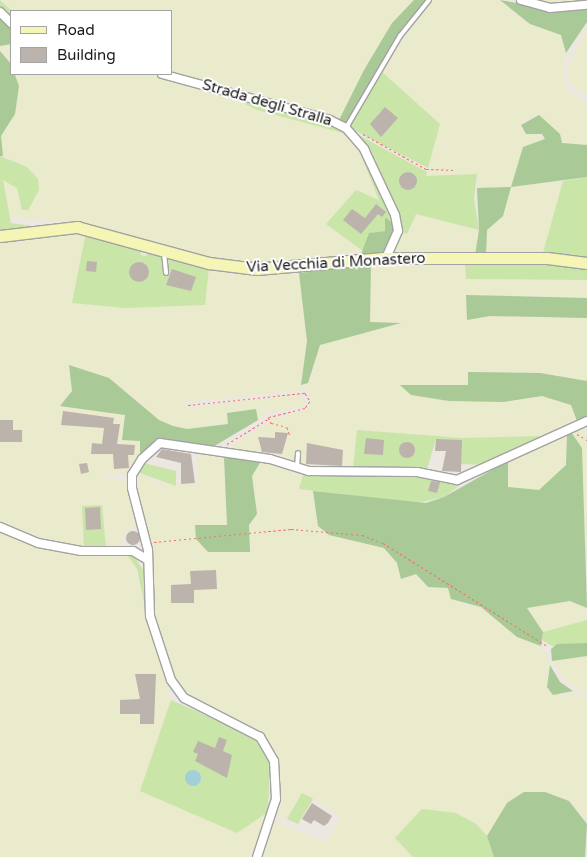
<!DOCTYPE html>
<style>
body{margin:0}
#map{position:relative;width:587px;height:857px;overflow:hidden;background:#ece7e0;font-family:"Varela Round",sans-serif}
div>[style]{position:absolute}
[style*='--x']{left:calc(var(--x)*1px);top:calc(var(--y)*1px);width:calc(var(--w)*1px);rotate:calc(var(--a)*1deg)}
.farmland>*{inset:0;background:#eaeacc}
.grass>*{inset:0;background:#c9e5a8}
.forest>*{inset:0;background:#a9c997}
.water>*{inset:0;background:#a2cfd8}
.round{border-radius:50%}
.building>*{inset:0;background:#bcb3ad}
.path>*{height:1px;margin-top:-0.5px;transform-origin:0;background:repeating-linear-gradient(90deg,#f2726c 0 2.5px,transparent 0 5px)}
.roads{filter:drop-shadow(1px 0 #a2a2a2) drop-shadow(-1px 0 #a2a2a2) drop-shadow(0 1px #a2a2a2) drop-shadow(0 -1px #a2a2a2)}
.lane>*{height:4px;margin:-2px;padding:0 2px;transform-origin:2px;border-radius:2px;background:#fff}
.street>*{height:8px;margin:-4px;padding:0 4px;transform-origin:4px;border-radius:4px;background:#fff}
.secondary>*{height:11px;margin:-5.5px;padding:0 5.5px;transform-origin:5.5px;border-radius:5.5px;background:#f5f5b5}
span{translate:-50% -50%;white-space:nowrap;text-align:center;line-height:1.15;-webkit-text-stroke:4px #fff;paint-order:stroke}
.street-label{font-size:15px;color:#1b1b1b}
.legend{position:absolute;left:10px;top:10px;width:162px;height:65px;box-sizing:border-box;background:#fff;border:1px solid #a4a4a4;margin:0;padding:6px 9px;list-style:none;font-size:15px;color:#1b1b1b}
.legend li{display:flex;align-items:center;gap:10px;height:25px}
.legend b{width:25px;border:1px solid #a4a4a4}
</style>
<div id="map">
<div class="farmland">
<i style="clip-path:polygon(3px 0,414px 0,378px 47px,339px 120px,171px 74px,171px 11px,12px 11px)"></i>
<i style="clip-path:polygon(431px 0,500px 0,530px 24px,561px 35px,566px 43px,563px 77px,568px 90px,587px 103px,587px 145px,562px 143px,560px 134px,539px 115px,525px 120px,521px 125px,545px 139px,523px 147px,511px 187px,563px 181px,543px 253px,486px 255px,487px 229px,503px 216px,511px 187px,477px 188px,477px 174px,426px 177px,440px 124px,381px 71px)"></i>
<i style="clip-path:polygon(526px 0,579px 0,585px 4px,566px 7px)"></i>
<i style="clip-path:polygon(587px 28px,587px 96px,571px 85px,566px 69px)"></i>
<i style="clip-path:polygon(2px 43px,11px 44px,11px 64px,0 51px)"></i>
<i style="clip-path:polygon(16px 74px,150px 74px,343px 133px,366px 160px,379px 200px,326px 224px,363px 251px,290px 261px,214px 261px,79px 224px,10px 217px,3px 179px,17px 188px,22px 210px,28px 210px,36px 193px,27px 167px,3px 156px,1px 146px,1px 136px,15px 114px)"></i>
<i style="clip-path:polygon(416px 214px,479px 230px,475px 255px,390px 254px,399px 231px,407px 234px)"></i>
<i style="clip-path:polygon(63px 230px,86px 232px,73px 303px,125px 308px,205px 305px,209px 267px,247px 273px,299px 273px,307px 341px,302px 385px,309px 383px,320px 345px,400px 324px,370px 322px,371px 264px,465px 263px,466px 278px,587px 280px,587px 298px,466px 295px,467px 320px,490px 316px,587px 318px,587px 381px,540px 373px,469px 372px,469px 385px,400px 385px,449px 401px,503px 402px,542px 396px,571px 405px,577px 421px,543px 436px,462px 438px,357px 430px,353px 470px,306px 467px,278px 454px,224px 451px,276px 417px,309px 409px,312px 398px,305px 390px,184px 402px,185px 408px,296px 395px,307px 400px,301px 407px,269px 412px,258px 420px,256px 409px,227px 414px,229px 424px,187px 429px,159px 420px,109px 378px,69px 365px,72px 391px,60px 405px,125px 415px,140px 441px,140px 457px,129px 474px,98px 474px,127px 482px,139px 526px,122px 535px,122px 548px,106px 549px,103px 531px,83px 506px,84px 549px,39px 541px,0 525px,0 239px)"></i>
<i style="clip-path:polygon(579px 428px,587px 435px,587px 545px,577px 444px,571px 432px)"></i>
<i style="clip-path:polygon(567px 434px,566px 465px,539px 490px,508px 487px,508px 461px)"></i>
<i style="clip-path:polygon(197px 454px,224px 457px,227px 525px,196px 525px,250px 552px,249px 525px,256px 498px,252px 476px,261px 461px,277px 465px,303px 475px,299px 489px,313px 491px,318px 526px,329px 535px,384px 548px,428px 587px,448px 588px,462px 604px,481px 607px,517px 637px,541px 646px,550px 665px,547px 677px,561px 697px,573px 691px,587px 698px,587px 824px,583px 816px,507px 803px,487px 836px,476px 824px,395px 838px,413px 857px,260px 857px,273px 820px,326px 843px,341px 816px,302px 793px,287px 819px,275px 814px,280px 774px,267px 738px,187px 694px,171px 673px,152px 615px,150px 553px,135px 477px,137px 472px,159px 483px,198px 485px)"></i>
<i style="clip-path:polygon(0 530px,38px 545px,125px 552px,132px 558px,171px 700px,140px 791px,268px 812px,253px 857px,0 857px)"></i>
<i style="clip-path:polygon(576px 601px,587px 608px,585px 623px,543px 632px,526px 608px)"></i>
<i style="clip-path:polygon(570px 656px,587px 656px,587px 694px,566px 681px,552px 661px)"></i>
</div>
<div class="grass">
<i style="clip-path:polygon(0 0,12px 11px,11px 20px,0 8px)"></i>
<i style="clip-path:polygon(381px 71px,440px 124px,428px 168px,348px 127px)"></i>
<i style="clip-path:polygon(230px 96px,338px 126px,358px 143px,396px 226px,385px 217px,385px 231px,369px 233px,363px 251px,326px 224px,356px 190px,379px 200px,359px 150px,343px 133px,257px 110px)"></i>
<i style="clip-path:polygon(353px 132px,427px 172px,426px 176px,477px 174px,474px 199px,479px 230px,416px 214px,407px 234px,399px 231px)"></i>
<i style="clip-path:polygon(0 156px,27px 167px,38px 179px,39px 190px,28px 210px,22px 210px,17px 188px,3px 180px,11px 223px,38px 227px,0 232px)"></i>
<i style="clip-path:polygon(587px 177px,587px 259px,543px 253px,563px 181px)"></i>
<i style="clip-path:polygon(86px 232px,140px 248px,141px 255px,146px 256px,150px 250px,209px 267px,205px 305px,125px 308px,72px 303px)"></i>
<i style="clip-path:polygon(545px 262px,587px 268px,587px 280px,466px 279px,465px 263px)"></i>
<i style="clip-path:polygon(357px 430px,462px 438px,543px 436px,483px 465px,461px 464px,436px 439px,427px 469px,353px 470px)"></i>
<i style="clip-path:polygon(144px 463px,176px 471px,176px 486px,137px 472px)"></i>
<i style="clip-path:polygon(303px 475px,423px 477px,464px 482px,444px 497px,416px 503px,299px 489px)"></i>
<i style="clip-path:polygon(102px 505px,106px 549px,84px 549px,82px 506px)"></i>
<i style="clip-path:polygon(125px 552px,134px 556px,143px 570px,147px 616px,137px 569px)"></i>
<i style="clip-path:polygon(587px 620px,587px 643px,552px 646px,542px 640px,543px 632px)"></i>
<i style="clip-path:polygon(171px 700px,252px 736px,270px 760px,268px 812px,237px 833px,140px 791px)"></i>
<i style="clip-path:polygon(302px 793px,313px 799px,298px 824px,287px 819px)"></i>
<i style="clip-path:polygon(422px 809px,456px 813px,476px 824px,487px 836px,494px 857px,413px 857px,395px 838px)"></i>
</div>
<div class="forest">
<i style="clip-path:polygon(414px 0,427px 0,395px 42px,345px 125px,339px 120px,364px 70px,392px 23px)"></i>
<i style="clip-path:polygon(500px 0,564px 11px,587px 7px,587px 22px,566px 53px,561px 35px,530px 24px)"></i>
<i style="clip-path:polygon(0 16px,11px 26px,11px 44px,0 46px)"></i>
<i style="clip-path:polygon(0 51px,11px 64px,19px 86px,15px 114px,1px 136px,3px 156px,0 156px)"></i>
<i style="clip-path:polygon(539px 115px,560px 134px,562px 143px,587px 145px,587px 177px,511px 187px,503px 216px,487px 230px,486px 255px,475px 255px,479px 230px,477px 188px,511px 187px,523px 147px,545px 139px,542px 134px,526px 134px,521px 125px)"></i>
<i style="clip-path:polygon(385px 217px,396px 226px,386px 252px,280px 265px,214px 261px,290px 261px,361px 254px,369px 233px,385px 231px)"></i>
<i style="clip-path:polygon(371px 264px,370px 322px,401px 323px,320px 345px,308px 383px,301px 385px,307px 341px,299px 273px)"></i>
<i style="clip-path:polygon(466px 295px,587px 298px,587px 318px,490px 316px,467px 320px)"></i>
<i style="clip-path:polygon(69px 365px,109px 378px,159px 420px,173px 426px,187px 429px,228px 424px,227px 413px,256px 409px,258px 420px,211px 448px,158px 440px,140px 457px,140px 441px,122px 440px,125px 415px,60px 406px,72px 391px)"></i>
<i style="clip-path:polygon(468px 372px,540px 373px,587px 381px,587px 417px,577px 421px,571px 405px,542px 396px,503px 402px,449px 401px,411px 395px,400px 385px,468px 385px)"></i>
<i style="clip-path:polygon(571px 432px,582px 448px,587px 608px,570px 601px,527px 608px,543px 632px,541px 646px,517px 637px,481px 607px,451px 599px,448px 588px,428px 587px,416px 574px,401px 579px,397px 563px,384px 548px,329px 535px,318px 526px,313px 491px,426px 503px,444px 497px,508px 461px,508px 487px,539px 490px,566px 465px,567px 434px)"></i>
<i style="clip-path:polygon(224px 457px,261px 461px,252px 476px,257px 514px,249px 525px,250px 552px,208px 552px,196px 539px,195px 525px,227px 525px)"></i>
<i style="clip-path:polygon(587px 643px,587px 656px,552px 661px,551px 649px,557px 644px)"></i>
<i style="clip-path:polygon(550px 665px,560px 682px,573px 691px,553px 695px,547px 687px)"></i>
<i style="clip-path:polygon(524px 792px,545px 792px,569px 801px,587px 824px,585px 857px,494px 857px,487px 836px,507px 803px)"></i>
</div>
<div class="water">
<i class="round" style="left:185px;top:770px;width:16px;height:16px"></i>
</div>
<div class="building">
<i style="clip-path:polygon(385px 107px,398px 118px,381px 137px,370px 124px)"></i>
<i class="round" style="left:399px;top:172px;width:18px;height:18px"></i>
<i style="clip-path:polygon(376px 204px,386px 212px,382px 217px,378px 214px,361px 234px,343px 220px,352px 209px,365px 218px)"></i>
<i style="clip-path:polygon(87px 261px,97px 262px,96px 272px,86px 271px)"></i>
<i class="round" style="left:129px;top:262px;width:20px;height:20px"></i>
<i style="clip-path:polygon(172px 269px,196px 277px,191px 291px,166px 285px)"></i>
<i style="clip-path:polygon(63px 411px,114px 418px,113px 424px,120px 424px,117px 444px,135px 445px,134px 455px,128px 455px,129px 468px,114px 469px,113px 454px,91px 454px,92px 443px,102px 444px,104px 428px,61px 425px)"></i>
<i style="clip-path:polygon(0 420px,13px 420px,13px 430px,22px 430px,22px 442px,0 442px)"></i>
<i style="clip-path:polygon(275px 432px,288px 433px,282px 454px,262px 452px,258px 437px,275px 438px)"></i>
<i style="clip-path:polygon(366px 438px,384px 440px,383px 455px,364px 454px)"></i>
<i style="clip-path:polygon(436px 439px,462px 440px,461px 472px,442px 471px,446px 451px,435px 451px)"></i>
<i class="round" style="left:399px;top:442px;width:16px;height:16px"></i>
<i style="clip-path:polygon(307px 443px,343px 450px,342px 466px,306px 464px)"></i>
<i style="clip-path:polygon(162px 449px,191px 454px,195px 483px,181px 484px,181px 463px,156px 457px)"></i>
<i style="clip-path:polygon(87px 463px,89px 472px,81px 474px,79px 464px)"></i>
<i style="clip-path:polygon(431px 481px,440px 482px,437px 493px,428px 491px)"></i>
<i style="clip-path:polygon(100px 507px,101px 529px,86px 530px,85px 508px)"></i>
<i class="round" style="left:126px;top:531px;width:14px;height:14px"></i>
<i style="clip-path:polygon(216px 570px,217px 589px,194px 590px,194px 603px,171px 603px,171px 585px,191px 584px,190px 571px)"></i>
<i style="clip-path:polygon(135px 674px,156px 674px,154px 724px,140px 724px,140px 714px,120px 714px,120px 700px,140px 699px)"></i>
<i style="clip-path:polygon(219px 737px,227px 740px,223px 751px,232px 755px,227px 778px,195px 761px,198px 754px,193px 752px,198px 741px,215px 748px)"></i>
<i style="clip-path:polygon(312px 803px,332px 816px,328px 823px,324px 826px,314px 820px,311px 824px,302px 819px)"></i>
</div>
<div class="path">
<i style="--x:363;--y:134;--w:72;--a:29.1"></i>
<i style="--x:426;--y:169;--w:29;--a:2"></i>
<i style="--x:188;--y:405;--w:118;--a:-5.9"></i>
<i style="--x:305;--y:393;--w:9;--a:58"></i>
<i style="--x:310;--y:401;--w:9;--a:126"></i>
<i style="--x:305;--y:408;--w:38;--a:166"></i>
<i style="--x:268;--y:417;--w:7;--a:63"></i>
<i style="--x:271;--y:423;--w:16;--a:14"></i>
<i style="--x:287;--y:427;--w:9;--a:72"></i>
<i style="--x:577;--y:434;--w:12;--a:31"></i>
<i style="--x:227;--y:444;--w:48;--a:-31.4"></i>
<i style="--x:154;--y:542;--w:138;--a:-5.4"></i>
<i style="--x:291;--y:529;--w:71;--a:4.8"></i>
<i style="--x:362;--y:535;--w:22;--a:21"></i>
<i style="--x:383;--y:543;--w:194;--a:32.1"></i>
</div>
<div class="roads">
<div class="lane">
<i style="--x:346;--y:128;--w:107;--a:-59.6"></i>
<i style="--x:400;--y:36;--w:46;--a:-51.1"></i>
<i style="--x:164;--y:253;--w:20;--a:84"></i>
<i style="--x:297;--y:468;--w:15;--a:-86"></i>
</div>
<div class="street">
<i style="--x:521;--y:0;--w:30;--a:15"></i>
<i style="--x:550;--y:8;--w:37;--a:-5"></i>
<i style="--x:0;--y:12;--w:16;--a:45"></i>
<i style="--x:162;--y:74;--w:174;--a:15.3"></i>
<i style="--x:330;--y:120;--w:18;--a:27"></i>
<i style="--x:346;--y:128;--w:28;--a:49"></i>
<i style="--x:364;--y:149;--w:73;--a:64.8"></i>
<i style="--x:395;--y:215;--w:16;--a:79"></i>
<i style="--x:398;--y:231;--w:30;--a:114"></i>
<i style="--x:0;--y:527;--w:41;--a:22.8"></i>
<i style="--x:38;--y:543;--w:44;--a:10.5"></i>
<i style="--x:81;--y:551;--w:52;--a:0"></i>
<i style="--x:133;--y:551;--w:17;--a:31"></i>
<i style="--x:257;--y:857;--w:61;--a:-71.9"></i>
<i style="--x:276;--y:799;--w:38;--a:-93"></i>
<i style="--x:274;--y:761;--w:28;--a:-120"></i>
<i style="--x:260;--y:737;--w:85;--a:-152.8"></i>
<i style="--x:184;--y:698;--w:22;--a:-126"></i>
<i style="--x:171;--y:680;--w:67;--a:-108.2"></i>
<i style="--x:150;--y:616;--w:66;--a:-91.7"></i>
<i style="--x:148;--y:550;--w:64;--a:-104.5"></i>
<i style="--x:132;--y:488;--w:13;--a:-90"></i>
<i style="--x:132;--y:475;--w:19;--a:-58"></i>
<i style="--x:142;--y:459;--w:24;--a:-42"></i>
<i style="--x:160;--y:443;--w:111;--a:8.3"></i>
<i style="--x:270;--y:459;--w:41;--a:17.1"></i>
<i style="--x:309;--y:471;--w:108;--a:0.5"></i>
<i style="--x:417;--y:472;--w:41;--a:11.3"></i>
<i style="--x:457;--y:480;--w:143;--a:-24.4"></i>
</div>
<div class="secondary">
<i style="--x:0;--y:236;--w:78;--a:-6.7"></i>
<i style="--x:77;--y:227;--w:137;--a:15.3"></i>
<i style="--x:209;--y:263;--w:48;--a:7.1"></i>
<i style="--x:257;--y:269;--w:126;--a:-5"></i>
<i style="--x:383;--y:258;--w:164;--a:0"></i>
<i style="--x:547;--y:258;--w:40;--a:7.1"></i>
</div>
</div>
<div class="street-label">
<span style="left:267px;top:103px;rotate:16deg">Strada degli Stralla</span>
<span style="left:336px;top:263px;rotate:-3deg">Via Vecchia di Monastero</span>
</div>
<ul class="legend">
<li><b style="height:6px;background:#f5f5b5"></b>Road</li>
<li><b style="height:14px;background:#bcb3ad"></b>Building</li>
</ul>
</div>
